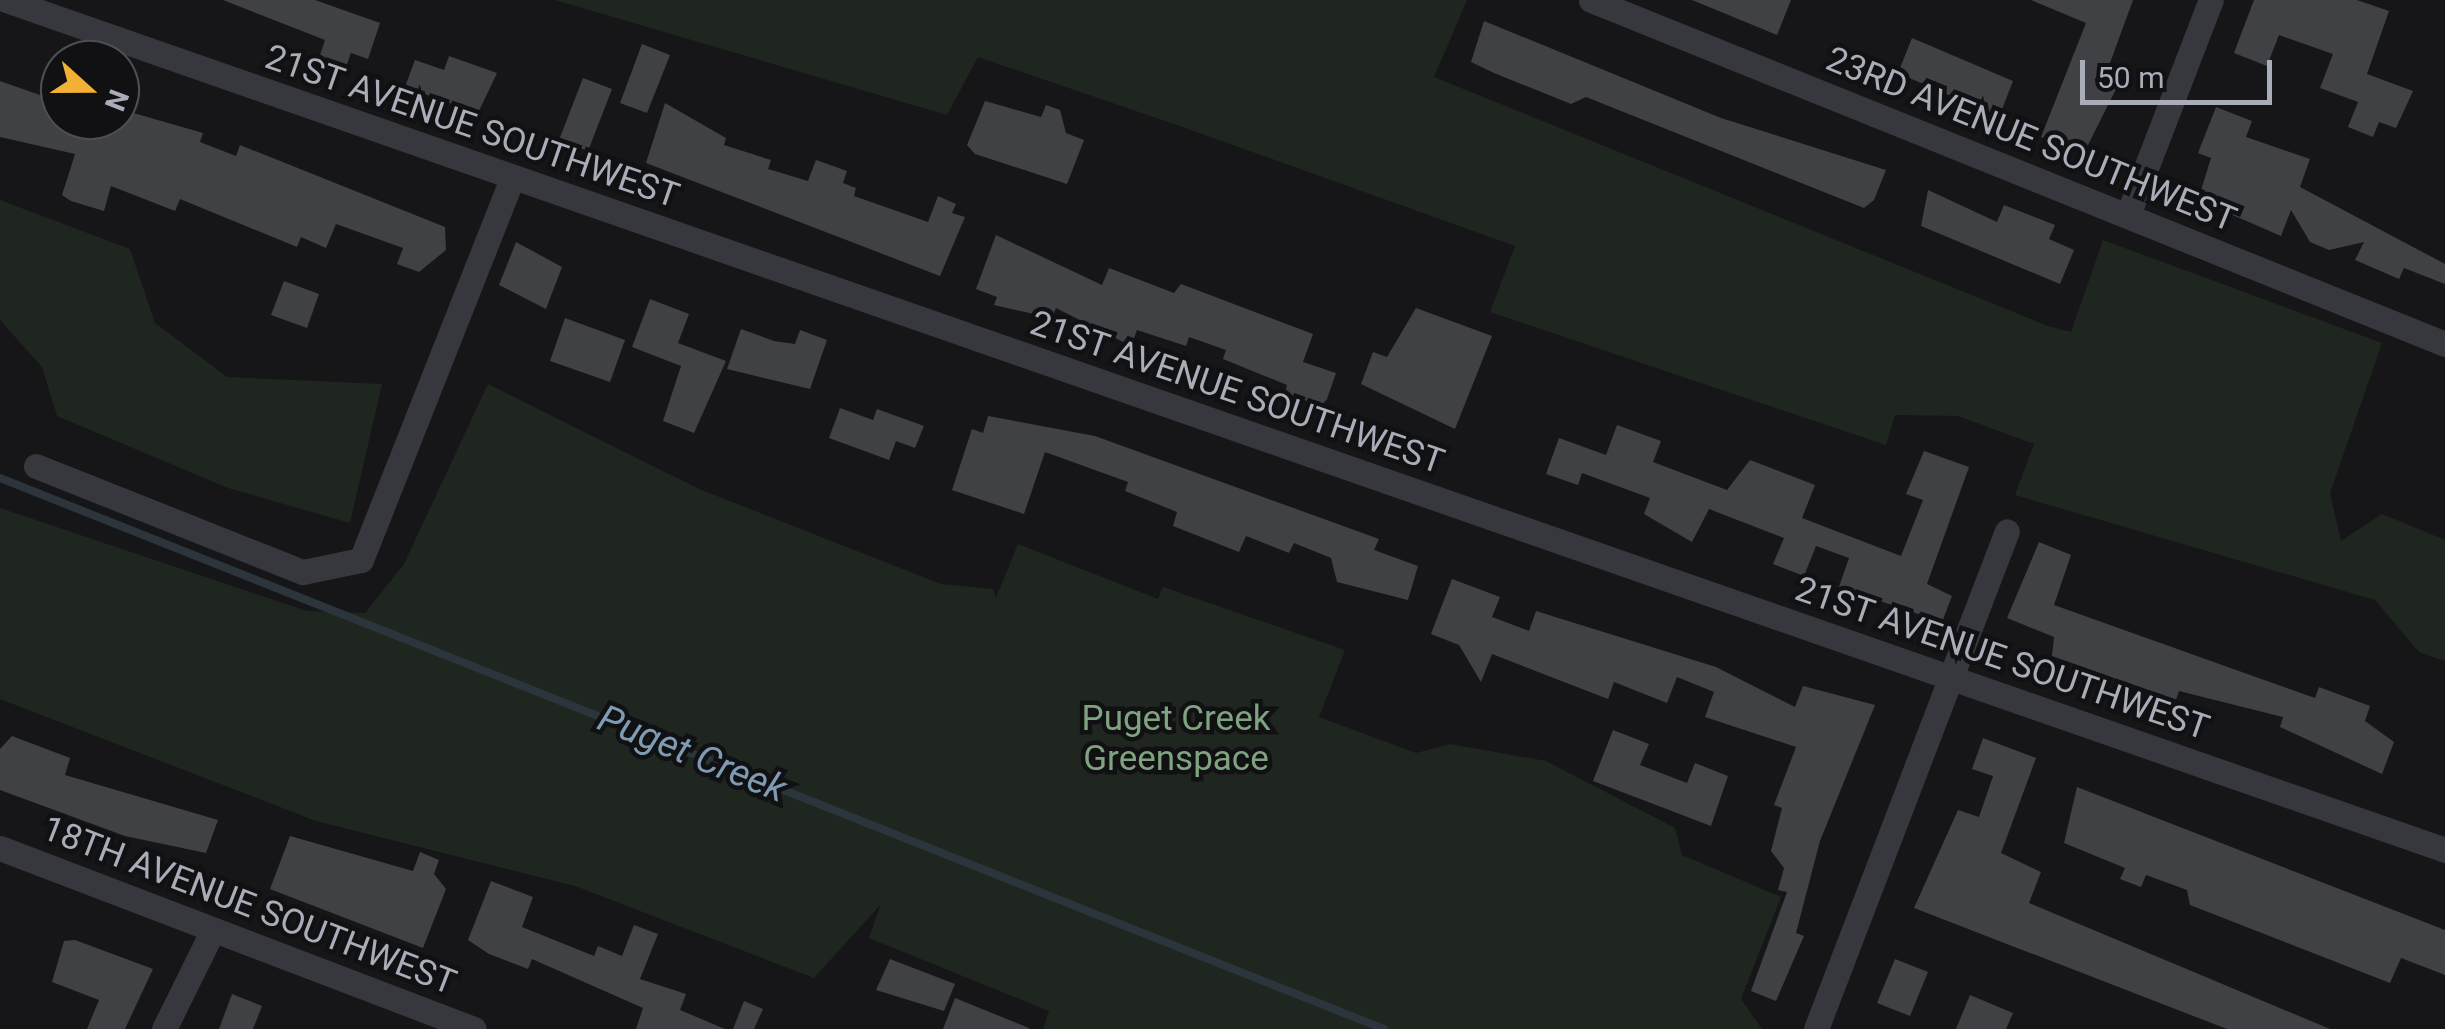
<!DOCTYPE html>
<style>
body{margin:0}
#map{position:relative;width:2445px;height:1029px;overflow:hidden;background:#161618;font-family:Roboto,sans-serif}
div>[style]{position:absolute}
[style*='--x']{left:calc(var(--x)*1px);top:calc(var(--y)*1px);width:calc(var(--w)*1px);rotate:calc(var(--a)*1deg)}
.green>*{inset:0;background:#1e261f}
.stream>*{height:8px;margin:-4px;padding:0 4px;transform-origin:4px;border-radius:4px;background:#2c353c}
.building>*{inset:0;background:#404145}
.street>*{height:25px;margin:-12.5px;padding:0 12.5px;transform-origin:12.5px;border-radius:12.5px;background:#37383d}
span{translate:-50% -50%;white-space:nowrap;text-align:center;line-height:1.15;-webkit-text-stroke:9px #111113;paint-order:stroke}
.street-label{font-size:35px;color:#a8adb8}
.park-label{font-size:35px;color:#7fa381}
.water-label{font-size:38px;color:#7f9bb3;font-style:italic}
.north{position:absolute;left:40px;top:40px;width:100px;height:100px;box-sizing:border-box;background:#111113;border:2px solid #4d4f55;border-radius:50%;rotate:111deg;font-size:28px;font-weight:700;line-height:40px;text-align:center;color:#a8adb8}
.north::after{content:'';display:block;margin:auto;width:35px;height:45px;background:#f2b134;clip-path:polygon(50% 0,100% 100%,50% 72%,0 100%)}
.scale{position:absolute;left:2080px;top:60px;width:192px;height:45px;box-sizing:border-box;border:5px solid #a8adb8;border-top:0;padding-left:12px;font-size:30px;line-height:35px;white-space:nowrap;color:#a8adb8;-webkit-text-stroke:8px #111113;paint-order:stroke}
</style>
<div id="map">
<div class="green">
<i style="clip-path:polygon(555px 0,1467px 0,1434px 77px,2048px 326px,2071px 332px,2103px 240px,2382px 343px,2330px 493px,2341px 541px,2382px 514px,2445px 540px,2445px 661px,2419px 652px,2375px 600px,2015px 495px,2034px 444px,1958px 416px,1895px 415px,1886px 445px,1490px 312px,1515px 246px,1174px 124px,978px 57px,947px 115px)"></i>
<i style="clip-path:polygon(0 200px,130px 249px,155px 323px,227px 377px,382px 384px,350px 523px,228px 488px,57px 416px,42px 367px,0 320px)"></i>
<i style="clip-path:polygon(488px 384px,699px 489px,941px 584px,993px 589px,996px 598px,1018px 544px,1158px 599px,1163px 587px,1345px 650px,1319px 717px,1416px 753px,1450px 744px,1546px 761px,1675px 828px,1682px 855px,1781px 897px,1741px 999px,1762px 1029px,1043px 1029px,1049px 1011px,869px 938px,881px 904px,814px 978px,575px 886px,316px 821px,0 699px,0 508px,307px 611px,365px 613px,404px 564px)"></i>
</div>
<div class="stream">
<i style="--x:0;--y:478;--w:1490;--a:21.71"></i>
</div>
<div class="building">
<i style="clip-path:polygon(223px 0,315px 0,380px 23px,368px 59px,351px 53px,346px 67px,319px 58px,325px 40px)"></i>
<i style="clip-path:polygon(1692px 0,1791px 0,1777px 35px)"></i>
<i style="clip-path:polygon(2031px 0,2133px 0,2110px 63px,2126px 69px,2084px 153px,2041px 137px,2086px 23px)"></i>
<i style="clip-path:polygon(2254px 0,2357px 0,2389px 11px,2367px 74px,2413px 91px,2396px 128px,2379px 122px,2373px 137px,2348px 127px,2358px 102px,2320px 88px,2333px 54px,2279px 35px,2267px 66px,2234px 53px)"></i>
<i style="clip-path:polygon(1484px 21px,1721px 118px,1886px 170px,1874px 200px,1864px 208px,1586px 97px,1571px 104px,1494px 73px,1471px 62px)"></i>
<i style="clip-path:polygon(1912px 38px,2013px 81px,1999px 117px,1898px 73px)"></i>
<i style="clip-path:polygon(642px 44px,670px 55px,647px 113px,620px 103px)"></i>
<i style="clip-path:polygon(449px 56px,497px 73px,478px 113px,405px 87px,415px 60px,444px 70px)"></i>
<i style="clip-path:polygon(583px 78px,612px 89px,588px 151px,559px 140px)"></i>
<i style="clip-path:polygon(0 81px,60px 102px,60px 120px,130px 112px,203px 133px,200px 142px,236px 156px,240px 145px,445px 227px,446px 250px,419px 272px,397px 264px,403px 248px,336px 224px,326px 248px,301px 237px,297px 247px,180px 199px,175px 211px,111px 186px,104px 211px,71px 201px,62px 195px,75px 154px,0 137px)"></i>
<i style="clip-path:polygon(985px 101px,1041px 117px,1046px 105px,1060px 110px,1066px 133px,1084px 140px,1067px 184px,975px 154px,967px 145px)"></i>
<i style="clip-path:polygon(665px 103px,726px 138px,724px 145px,771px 160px,768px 169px,808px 181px,816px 160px,847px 171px,843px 183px,856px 188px,854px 196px,928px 222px,938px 196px,956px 204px,952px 213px,965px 217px,940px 276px,646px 163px)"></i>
<i style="clip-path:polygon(2216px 107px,2252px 121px,2246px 137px,2310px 159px,2300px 187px,2445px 264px,2445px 284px,2404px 268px,2399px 279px,2355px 260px,2364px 242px,2329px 250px,2310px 242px,2291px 210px,2281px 236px,2198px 200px,2211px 158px,2198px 153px)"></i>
<i style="clip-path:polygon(1928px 190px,1997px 222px,2004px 205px,2055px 225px,2049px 239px,2074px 250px,2060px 284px,1921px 226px)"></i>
<i style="clip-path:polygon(996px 235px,1102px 285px,1109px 268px,1174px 293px,1181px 284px,1313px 334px,1303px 362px,1336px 373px,1327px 399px,1321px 406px,1285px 393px,1287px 385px,1223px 359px,1226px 350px,1189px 337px,1186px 346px,1137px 330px,1131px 346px,1056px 308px,1052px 318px,994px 305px,997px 297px,976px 289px)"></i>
<i style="clip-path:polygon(516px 242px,562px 267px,546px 309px,499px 285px)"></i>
<i style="clip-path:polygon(284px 281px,319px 294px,307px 328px,271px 315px)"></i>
<i style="clip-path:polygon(650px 299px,689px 314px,678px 343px,726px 361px,694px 433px,663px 421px,681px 366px,632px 347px)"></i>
<i style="clip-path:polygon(1416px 308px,1492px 336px,1455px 429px,1361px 384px,1373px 352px,1387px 357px)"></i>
<i style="clip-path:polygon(565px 318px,625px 340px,610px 382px,550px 361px)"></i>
<i style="clip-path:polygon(741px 329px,774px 341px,795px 344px,800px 330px,827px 340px,810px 389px,727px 369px)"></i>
<i style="clip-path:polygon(840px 408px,873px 420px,877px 409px,924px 426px,915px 448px,896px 441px,889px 460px,829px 438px)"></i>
<i style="clip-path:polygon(988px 416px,1095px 436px,1379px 539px,1374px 550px,1418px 566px,1408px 600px,1337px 582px,1331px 558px,1294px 543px,1289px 553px,1246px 536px,1239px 552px,1173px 526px,1177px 512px,1125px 491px,1128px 482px,1045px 452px,1024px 514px,952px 490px,972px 429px,983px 433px)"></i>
<i style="clip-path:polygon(1617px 425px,1661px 441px,1653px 462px,1727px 490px,1750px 460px,1815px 485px,1802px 518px,1901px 556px,1923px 500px,1906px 494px,1924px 451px,1969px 467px,1927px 584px,1952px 596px,1942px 622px,1839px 587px,1849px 558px,1816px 546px,1804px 576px,1773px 564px,1784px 538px,1709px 509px,1692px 542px,1644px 514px,1650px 498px,1582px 473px,1578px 485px,1546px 474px,1559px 438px,1606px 455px)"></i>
<i style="clip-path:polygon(2039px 542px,2071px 555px,2054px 605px,2315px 698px,2319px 687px,2370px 706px,2365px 721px,2394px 742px,2382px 774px,2280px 727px,2283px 717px,2179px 691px,2176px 700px,2052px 656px,2054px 637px,2007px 618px)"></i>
<i style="clip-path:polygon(1452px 579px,1500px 597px,1492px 617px,1529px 631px,1536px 611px,1716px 667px,1795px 707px,1803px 686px,1875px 705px,1820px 841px,1796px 933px,1804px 936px,1776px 1001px,1751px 991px,1787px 892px,1778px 890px,1784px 868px,1771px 851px,1782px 808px,1774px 805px,1796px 747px,1705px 717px,1714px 692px,1677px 677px,1667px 703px,1614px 682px,1608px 699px,1492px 654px,1481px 682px,1459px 645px,1431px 634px)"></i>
<i style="clip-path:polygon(1613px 730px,1649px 744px,1640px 765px,1687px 783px,1695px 763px,1728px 776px,1711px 826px,1593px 781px)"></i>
<i style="clip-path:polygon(12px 736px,70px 758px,65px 775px,218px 820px,206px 853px,125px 836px,0 790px,0 749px)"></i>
<i style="clip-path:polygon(1983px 738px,2036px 758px,2001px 853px,2041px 872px,2029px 903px,2330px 1029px,2227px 1029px,1914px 908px,1958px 810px,1979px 817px,1993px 776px,1972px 769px)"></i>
<i style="clip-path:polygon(2077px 787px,2445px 930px,2445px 975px,2401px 958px,2390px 983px,2190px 905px,2187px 890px,2146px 875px,2141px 887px,2120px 879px,2125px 868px,2064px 843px)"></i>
<i style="clip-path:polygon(290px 836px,413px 871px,420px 852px,439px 860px,434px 874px,446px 889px,423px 948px,270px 889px)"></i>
<i style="clip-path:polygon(491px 881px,533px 897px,522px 927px,594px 956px,598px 946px,622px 956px,634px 925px,658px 934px,640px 979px,686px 994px,680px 1010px,725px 1029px,636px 1029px,643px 1008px,532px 959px,528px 969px,489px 954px,468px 940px)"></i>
<i style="clip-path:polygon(75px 940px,153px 969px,125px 1029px,87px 1029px,99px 1000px,52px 982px,64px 941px)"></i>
<i style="clip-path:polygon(890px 959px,955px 984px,944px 1011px,876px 990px)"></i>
<i style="clip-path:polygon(1895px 959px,1928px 972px,1910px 1016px,1877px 1003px)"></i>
<i style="clip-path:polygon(232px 994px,262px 1006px,253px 1029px,219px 1029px)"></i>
<i style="clip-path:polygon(1970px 995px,2013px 1013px,2006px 1029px,1956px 1029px)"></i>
<i style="clip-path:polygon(955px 998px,1029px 1028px,1029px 1029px,943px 1029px)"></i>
<i style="clip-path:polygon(744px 1001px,763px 1009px,754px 1029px,733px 1029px)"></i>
</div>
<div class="street">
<i style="--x:6;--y:0;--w:2583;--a:19.21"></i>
<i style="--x:1591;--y:0;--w:921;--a:21.94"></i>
<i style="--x:2129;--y:212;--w:227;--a:-68.9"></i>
<i style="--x:36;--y:466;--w:287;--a:21.7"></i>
<i style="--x:303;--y:572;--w:59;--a:-11.7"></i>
<i style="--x:361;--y:560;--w:411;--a:-68.4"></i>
<i style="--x:0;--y:848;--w:507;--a:20.9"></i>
<i style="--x:164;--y:1029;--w:108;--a:-63.7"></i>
<i style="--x:1816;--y:1029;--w:533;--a:-69.02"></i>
</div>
<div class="street-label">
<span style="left:472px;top:127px;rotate:19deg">21ST AVENUE SOUTHWEST</span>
<span style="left:2031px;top:140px;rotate:22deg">23RD AVENUE SOUTHWEST</span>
<span style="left:1237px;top:393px;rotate:19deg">21ST AVENUE SOUTHWEST</span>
<span style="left:2002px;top:659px;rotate:19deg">21ST AVENUE SOUTHWEST</span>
<span style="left:249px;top:906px;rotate:21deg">18TH AVENUE SOUTHWEST</span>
</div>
<div class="park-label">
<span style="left:1176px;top:739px">Puget Creek<br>Greenspace</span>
</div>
<div class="water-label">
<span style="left:692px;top:754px;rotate:22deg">Puget Creek</span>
</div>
<div class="north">N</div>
<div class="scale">50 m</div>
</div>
